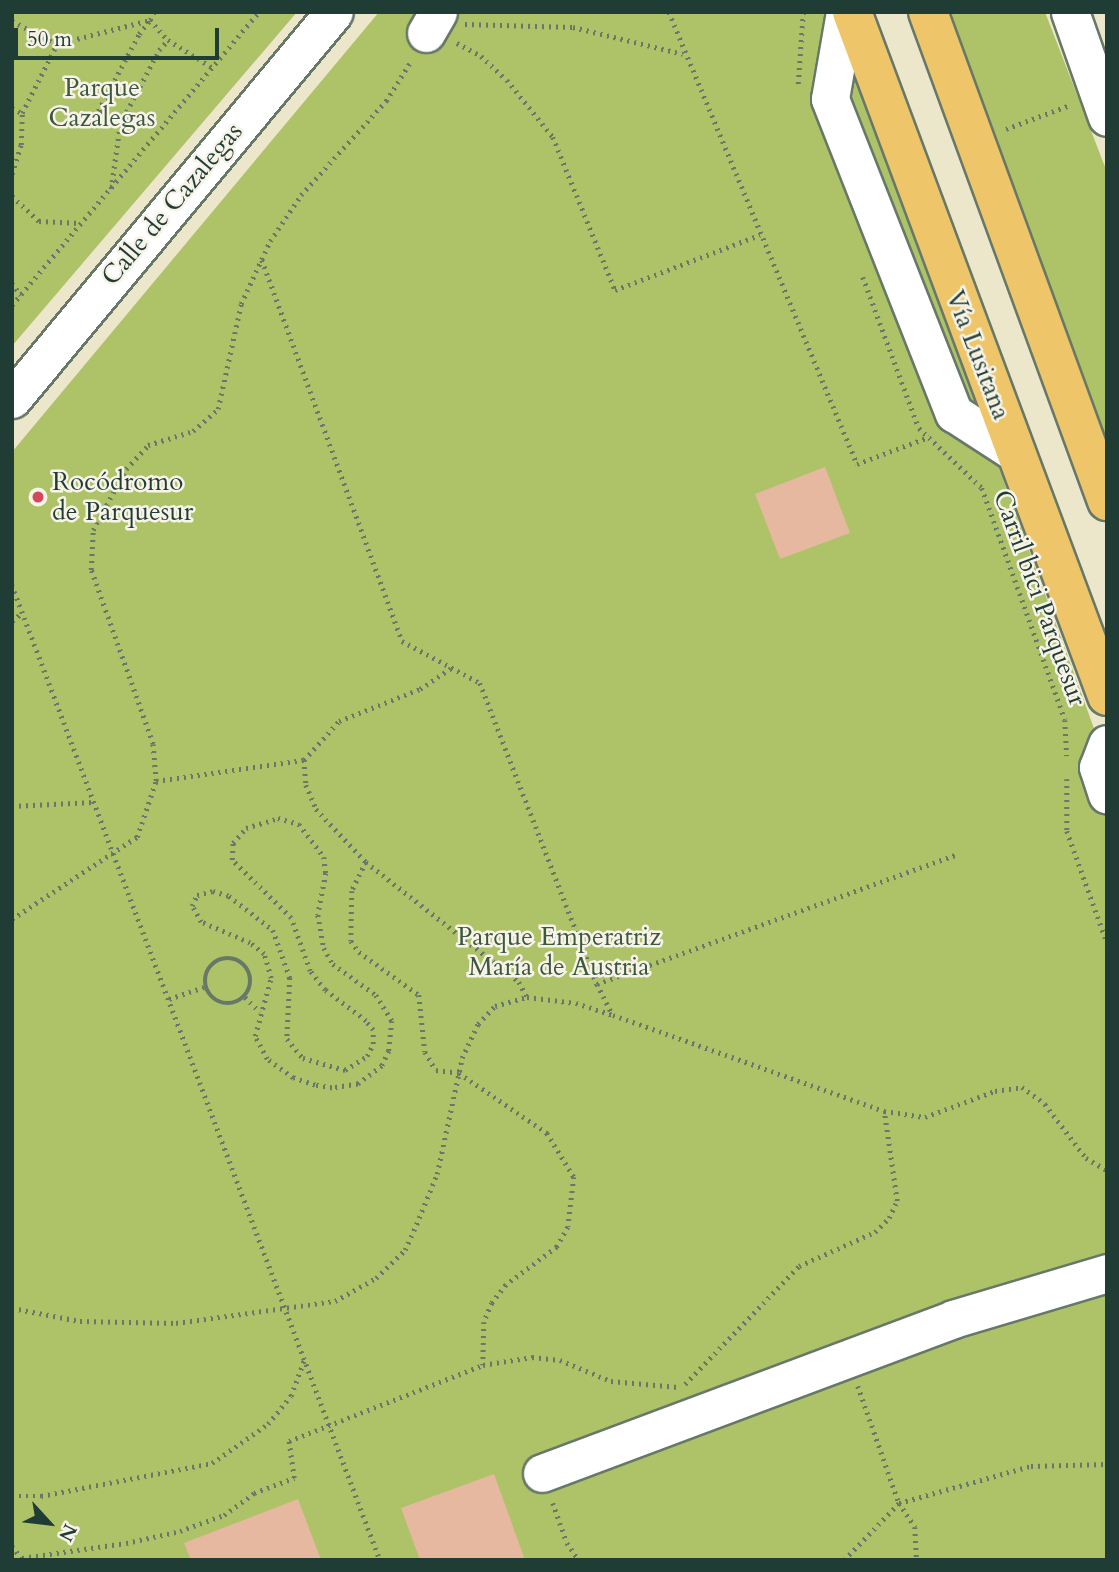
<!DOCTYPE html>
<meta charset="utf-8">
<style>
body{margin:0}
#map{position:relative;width:1119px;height:1572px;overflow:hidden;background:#ece7cb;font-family:Cardo,serif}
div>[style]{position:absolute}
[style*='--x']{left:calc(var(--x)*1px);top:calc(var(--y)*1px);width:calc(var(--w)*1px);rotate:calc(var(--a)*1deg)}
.green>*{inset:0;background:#aec267}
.building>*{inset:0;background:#e6b89f}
.path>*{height:4.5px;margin-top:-2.25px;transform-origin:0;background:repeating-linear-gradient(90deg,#677869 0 2px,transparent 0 7px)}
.path>.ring{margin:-2.25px;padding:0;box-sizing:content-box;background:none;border:4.5px solid #677869;border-radius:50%}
.roads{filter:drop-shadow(2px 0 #677869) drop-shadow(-2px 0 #677869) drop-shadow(0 2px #677869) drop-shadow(0 -2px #677869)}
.minor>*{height:37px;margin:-18.5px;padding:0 18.5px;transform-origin:18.5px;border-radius:18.5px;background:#fff}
.major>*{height:38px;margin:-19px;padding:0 19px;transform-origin:19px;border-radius:19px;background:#eec569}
.dots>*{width:19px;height:19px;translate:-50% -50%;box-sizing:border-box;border:4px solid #f7f3e8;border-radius:50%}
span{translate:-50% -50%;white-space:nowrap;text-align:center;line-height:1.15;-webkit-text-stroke:5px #f7f3e8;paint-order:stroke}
.park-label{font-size:26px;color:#3c583e}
.street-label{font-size:26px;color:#1f3d34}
.poi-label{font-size:26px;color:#1f3d34}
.left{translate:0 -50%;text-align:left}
.frame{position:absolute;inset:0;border:14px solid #1f3d34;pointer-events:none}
.north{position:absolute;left:14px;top:1488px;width:70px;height:70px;-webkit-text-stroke:5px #f7f3e8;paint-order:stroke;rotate:117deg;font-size:19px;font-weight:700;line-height:28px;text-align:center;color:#1f3d34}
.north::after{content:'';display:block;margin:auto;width:24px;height:32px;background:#1f3d34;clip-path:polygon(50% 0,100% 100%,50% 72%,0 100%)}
.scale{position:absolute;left:14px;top:28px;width:205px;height:32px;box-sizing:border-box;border:4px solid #1f3d34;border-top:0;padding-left:9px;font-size:21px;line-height:24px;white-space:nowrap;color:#1f3d34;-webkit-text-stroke:5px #f7f3e8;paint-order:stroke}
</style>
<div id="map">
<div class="green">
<i style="clip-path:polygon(12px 12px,297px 12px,12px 346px)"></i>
<i style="clip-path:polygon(379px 12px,833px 12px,1107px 764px,1107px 1560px,12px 1560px,12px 452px)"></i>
<i style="clip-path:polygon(943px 12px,1045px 12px,1107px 172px,1107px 458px)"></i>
</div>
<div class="building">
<i style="clip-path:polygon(825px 467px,850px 533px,780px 559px,755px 494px)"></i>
<i style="clip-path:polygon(494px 1474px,525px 1560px,420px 1560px,401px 1508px)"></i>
<i style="clip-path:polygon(298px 1499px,321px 1560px,191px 1560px,184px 1543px)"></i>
</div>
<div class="path">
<i style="--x:669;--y:12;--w:490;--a:67.4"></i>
<i style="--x:857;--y:464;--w:77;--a:-20.6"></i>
<i style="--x:12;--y:21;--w:51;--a:27.1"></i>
<i style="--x:465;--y:24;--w:108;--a:1.6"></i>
<i style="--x:573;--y:27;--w:113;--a:13.8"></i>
<i style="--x:457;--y:43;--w:27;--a:28"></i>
<i style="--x:481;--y:56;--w:35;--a:43"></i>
<i style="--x:507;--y:80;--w:73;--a:51.1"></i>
<i style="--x:553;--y:137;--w:165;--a:67.9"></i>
<i style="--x:615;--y:290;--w:155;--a:-20.8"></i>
<i style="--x:798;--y:84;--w:72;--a:-86"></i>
<i style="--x:12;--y:108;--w:11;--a:27"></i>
<i style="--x:120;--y:124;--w:26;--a:-149"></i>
<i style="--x:98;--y:111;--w:87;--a:-62"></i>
<i style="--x:139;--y:34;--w:18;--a:-52"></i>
<i style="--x:150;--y:20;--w:27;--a:48"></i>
<i style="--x:1006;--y:129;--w:68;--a:-20.6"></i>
<i style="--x:12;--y:174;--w:30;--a:-73"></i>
<i style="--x:21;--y:145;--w:32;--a:-88"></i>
<i style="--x:22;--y:113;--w:77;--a:-63.1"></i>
<i style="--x:57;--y:44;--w:96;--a:-14.5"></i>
<i style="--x:150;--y:20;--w:9;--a:-63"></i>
<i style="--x:111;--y:189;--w:66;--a:-82.1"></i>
<i style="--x:120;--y:124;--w:84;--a:-62.2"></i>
<i style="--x:159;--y:50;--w:13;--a:-48"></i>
<i style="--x:168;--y:40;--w:53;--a:31.9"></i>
<i style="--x:12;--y:196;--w:37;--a:43"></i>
<i style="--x:39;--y:221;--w:42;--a:2.7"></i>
<i style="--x:262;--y:260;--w:406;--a:69.8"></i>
<i style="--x:402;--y:641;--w:89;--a:28.3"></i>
<i style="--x:480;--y:683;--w:323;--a:68.8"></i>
<i style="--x:597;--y:984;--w:35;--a:63"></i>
<i style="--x:863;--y:277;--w:161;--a:69.7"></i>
<i style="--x:919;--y:428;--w:87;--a:43.6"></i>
<i style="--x:982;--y:488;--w:246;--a:70.3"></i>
<i style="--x:1065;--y:720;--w:36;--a:87"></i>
<i style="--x:12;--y:283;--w:15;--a:53"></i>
<i style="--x:12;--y:305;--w:383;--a:-49.9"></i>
<i style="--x:12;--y:585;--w:1042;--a:69.32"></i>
<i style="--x:12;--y:621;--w:13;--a:-39"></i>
<i style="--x:304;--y:760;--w:25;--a:85"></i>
<i style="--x:306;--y:785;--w:26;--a:67"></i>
<i style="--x:316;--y:809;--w:73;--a:46.7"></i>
<i style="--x:366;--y:862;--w:194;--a:38.1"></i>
<i style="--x:519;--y:982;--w:17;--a:62"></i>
<i style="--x:1067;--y:779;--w:52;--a:90"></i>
<i style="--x:1067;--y:831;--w:119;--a:70.3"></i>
<i style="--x:156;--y:781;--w:149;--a:-8.1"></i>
<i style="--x:304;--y:760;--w:52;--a:-48.1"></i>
<i style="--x:339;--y:721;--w:87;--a:-21.6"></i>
<i style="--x:420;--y:689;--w:37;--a:-34"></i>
<i style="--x:12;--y:806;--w:82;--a:-2.8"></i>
<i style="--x:278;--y:818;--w:22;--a:16"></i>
<i style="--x:299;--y:824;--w:41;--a:52.9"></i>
<i style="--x:324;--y:857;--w:16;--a:83"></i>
<i style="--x:326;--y:873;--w:43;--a:100.8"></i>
<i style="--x:318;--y:915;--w:34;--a:80"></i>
<i style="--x:324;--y:948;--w:18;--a:61"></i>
<i style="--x:333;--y:964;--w:53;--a:35.8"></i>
<i style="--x:376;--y:995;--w:31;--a:58"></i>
<i style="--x:392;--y:1021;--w:30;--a:96"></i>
<i style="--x:389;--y:1051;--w:17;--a:115"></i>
<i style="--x:382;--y:1066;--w:30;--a:143"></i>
<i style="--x:358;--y:1084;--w:26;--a:171"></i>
<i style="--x:332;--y:1088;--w:17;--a:-170"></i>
<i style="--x:315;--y:1085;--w:23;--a:-162"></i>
<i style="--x:293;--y:1078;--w:32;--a:-144"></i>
<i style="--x:267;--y:1059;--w:26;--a:-118"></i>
<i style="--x:255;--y:1036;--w:60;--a:-74.6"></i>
<i style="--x:271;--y:978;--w:25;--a:-106"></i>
<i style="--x:264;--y:954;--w:18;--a:-142"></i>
<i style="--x:250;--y:943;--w:53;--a:-156.8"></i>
<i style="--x:201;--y:922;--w:18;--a:-119"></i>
<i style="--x:192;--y:906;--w:12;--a:-66"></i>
<i style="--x:197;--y:895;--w:16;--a:-14"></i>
<i style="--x:213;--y:891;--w:17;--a:17"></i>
<i style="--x:229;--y:896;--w:56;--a:37.7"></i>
<i style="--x:273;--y:930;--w:51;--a:70.5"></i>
<i style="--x:290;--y:978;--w:61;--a:92.8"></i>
<i style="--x:287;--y:1039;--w:25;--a:50"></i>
<i style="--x:303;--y:1058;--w:44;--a:15.9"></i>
<i style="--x:345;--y:1070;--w:26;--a:-32"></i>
<i style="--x:367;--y:1056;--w:13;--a:-63"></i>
<i style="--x:373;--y:1044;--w:14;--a:-90"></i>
<i style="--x:373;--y:1030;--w:11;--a:-128"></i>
<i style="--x:366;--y:1021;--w:51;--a:-142.9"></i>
<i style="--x:325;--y:990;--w:24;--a:-128"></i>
<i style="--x:310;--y:971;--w:56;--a:-109.7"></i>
<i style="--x:291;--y:918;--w:83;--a:-135.5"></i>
<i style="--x:232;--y:860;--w:17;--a:-87"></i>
<i style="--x:233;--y:843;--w:20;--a:-49"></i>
<i style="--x:246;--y:828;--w:34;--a:-17"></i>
<i style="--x:366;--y:862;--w:32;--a:116"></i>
<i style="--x:352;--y:891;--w:50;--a:91.1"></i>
<i style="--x:351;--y:941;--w:14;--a:54"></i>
<i style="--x:359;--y:952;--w:74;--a:35.6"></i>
<i style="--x:419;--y:995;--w:57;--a:84"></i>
<i style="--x:425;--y:1052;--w:21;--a:59"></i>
<i style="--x:436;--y:1070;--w:23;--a:7"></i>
<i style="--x:459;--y:1073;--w:107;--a:34.3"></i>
<i style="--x:547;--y:1133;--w:52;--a:58.5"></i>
<i style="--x:574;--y:1177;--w:50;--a:96.8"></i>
<i style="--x:568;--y:1227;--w:23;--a:119"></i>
<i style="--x:557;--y:1247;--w:64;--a:143.3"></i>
<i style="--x:506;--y:1285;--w:23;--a:128"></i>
<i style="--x:492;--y:1303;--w:21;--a:113"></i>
<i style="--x:484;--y:1322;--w:43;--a:91.3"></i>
<i style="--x:12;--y:919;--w:149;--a:-33.3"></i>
<i style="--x:137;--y:837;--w:59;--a:-71.3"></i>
<i style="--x:156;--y:781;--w:37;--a:-95"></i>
<i style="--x:153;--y:744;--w:185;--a:-109.6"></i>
<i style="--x:91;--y:570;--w:40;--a:-87.1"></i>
<i style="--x:93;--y:530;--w:69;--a:-61.6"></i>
<i style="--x:126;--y:469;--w:33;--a:-47"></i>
<i style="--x:148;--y:445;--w:47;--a:-17.3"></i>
<i style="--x:193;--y:431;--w:33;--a:-41"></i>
<i style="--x:218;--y:409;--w:107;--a:-77.6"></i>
<i style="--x:241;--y:304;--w:69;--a:-65.3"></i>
<i style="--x:270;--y:241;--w:55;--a:-56"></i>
<i style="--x:301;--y:195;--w:127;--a:-47.9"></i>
<i style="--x:386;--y:101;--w:47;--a:-58"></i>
<i class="ring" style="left:205px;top:958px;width:41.5px;height:41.5px"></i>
<i style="--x:597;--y:984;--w:384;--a:-19.8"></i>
<i style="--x:245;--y:997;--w:21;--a:45"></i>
<i style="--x:169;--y:999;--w:39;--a:-19"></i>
<i style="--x:12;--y:1308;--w:69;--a:10.8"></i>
<i style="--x:80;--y:1321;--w:96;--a:1.2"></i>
<i style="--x:176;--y:1323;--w:161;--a:-7.9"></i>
<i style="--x:335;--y:1301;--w:47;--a:-29.3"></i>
<i style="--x:376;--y:1278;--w:40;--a:-44"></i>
<i style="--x:405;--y:1250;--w:35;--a:-66"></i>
<i style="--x:419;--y:1218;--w:48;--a:-67.8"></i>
<i style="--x:437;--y:1174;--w:119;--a:-77.8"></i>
<i style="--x:462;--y:1058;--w:38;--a:-65"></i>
<i style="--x:478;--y:1024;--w:25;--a:-47"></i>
<i style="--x:495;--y:1006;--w:33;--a:-16"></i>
<i style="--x:527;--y:997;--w:49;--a:7"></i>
<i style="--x:576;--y:1003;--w:39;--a:18"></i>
<i style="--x:613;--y:1015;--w:288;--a:19.5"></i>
<i style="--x:884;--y:1111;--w:41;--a:8.3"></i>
<i style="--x:925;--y:1117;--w:75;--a:-20.4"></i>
<i style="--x:995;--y:1091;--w:27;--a:-8"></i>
<i style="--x:1022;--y:1087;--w:29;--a:36"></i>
<i style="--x:1045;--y:1104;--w:68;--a:52.8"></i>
<i style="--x:1086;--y:1158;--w:24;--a:30"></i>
<i style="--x:685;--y:1384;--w:164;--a:-46"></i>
<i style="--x:799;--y:1266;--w:83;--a:-24.1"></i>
<i style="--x:875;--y:1232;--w:20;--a:-45"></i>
<i style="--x:889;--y:1218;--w:19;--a:-65"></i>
<i style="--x:897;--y:1201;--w:91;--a:-98.2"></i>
<i style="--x:858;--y:1386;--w:124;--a:70.7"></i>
<i style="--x:899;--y:1503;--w:29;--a:56"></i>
<i style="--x:915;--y:1527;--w:33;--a:87"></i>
<i style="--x:12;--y:1496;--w:29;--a:0"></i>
<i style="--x:41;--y:1496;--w:174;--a:-10.9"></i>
<i style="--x:212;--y:1463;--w:68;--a:-34.9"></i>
<i style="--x:268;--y:1424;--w:36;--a:-51"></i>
<i style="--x:291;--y:1396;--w:38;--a:-70"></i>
<i style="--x:553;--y:1503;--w:42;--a:70.7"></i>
<i style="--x:567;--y:1543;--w:21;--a:55"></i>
<i style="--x:12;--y:1546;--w:16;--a:52"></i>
<i style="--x:22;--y:1558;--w:105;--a:-8.2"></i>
<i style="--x:126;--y:1543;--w:55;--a:-12.5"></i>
<i style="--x:180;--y:1531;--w:47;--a:-20"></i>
<i style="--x:224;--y:1515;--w:37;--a:-36"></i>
<i style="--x:254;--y:1493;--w:43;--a:-20.6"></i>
<i style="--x:294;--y:1478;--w:37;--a:-98"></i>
<i style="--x:289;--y:1441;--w:208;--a:-21.4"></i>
<i style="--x:483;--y:1365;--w:50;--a:-9.3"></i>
<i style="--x:532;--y:1357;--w:28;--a:6"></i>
<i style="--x:560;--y:1360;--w:55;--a:22.4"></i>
<i style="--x:611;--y:1381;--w:67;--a:5.1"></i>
<i style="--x:844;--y:1560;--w:79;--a:-46"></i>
<i style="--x:899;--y:1503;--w:137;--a:-15.7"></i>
<i style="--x:1031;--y:1466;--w:76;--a:-1.5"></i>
</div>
<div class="roads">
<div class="minor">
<i style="--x:845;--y:12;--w:88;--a:99.8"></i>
<i style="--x:830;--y:99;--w:338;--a:68.5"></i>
<i style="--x:954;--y:413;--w:72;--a:33"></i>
<i style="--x:1070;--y:12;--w:111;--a:70.6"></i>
<i style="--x:426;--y:33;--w:24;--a:-60"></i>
<i style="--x:12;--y:399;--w:503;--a:-50.24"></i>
<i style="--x:1107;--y:744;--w:25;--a:111"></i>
<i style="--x:1098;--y:767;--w:29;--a:72"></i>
<i style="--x:542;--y:1473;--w:439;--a:-20.5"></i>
<i style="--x:953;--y:1319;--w:161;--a:-16.6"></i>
</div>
<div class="major">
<i style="--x:852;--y:12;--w:730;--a:69.55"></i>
<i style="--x:928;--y:12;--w:521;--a:69.89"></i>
</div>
</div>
<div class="dots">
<i style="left:38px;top:497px;background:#d1495b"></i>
</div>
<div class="park-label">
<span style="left:102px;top:103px">Parque<br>Cazalegas</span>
<span style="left:559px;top:952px">Parque Emperatriz<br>María de Austria</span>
</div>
<div class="street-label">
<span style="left:172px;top:204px;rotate:-50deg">Calle de Cazalegas</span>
<span style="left:978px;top:355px;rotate:69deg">Vía Lusitana</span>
<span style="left:1040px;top:598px;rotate:70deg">Carril bici Parquesur</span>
</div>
<div class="poi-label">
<span class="left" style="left:52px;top:497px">Rocódromo<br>de Parquesur</span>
</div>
<div class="frame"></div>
<div class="north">N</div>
<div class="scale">50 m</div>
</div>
